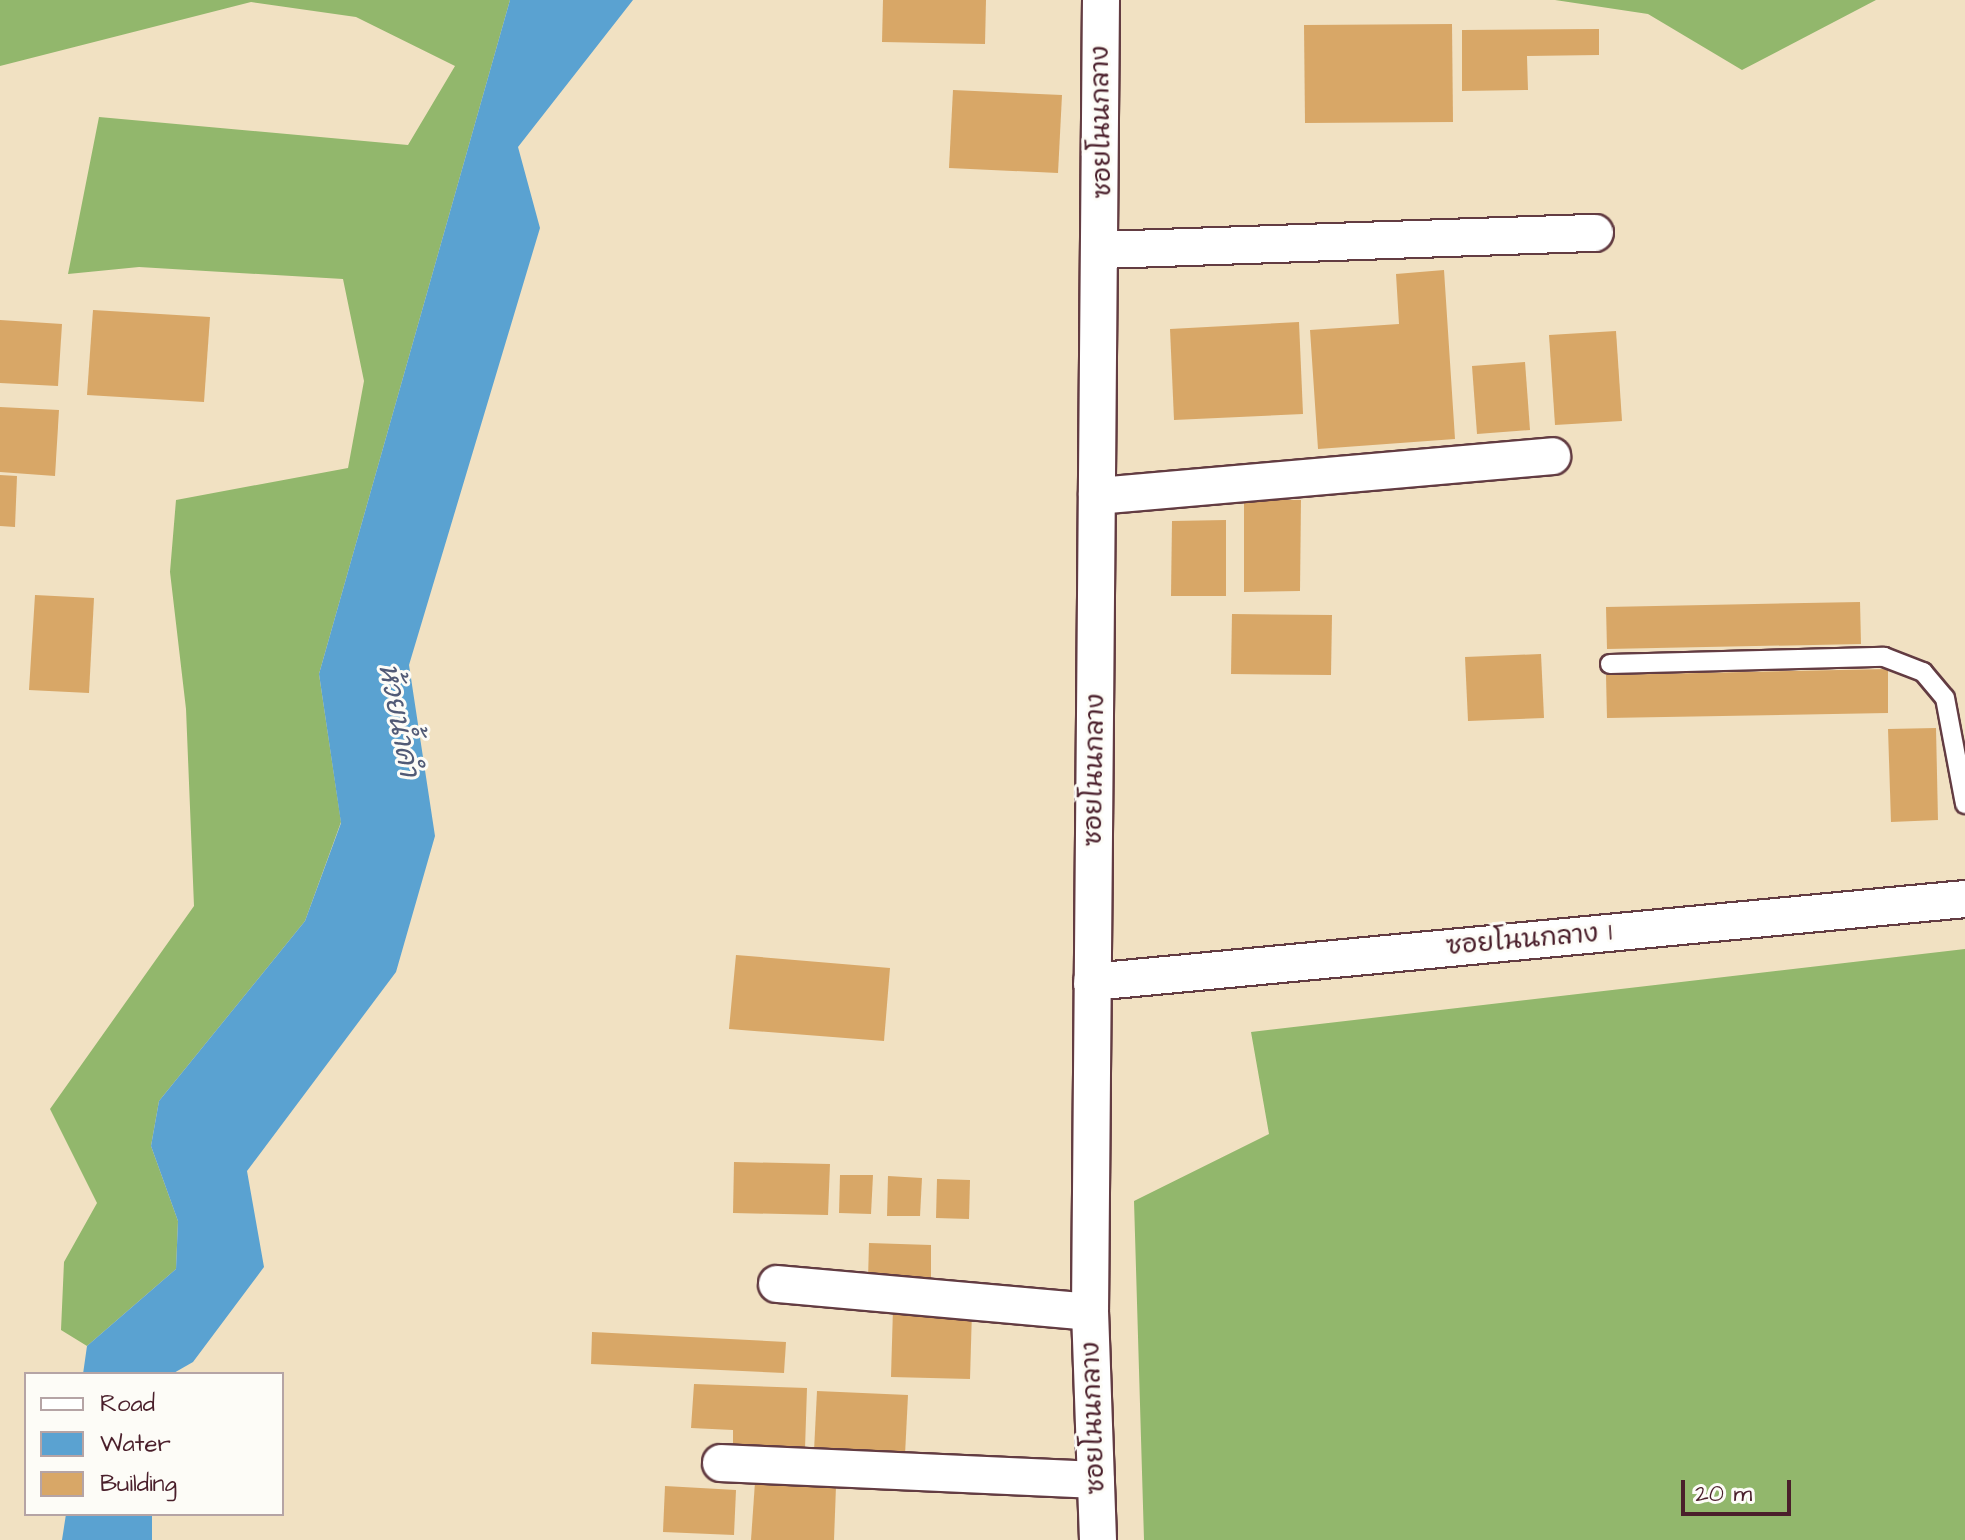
<!DOCTYPE html>
<meta charset="utf-8">
<style>
body{margin:0}
#map{position:relative;width:1965px;height:1540px;overflow:hidden;background:#f1e1c2;font-family:"Architects Daughter","Playpen Sans Thai",sans-serif}
div>[style]{position:absolute}
[style*='--x']{left:calc(var(--x)*1px);top:calc(var(--y)*1px);width:calc(var(--w)*1px);rotate:calc(var(--a)*1deg)}
.forest>*{inset:0;background:#92b76c}
.water>*{inset:0;background:#5aa2d1}
.building>*{inset:0;background:#d8a767}
.roads{filter:drop-shadow(2px 0 #633c42) drop-shadow(-2px 0 #633c42) drop-shadow(0 2px #633c42) drop-shadow(0 -2px #633c42)}
.lane>*{height:18px;margin:-9px;padding:0 9px;transform-origin:9px;border-radius:9px;background:#fff}
.street>*{height:36px;margin:-18px;padding:0 18px;transform-origin:18px;border-radius:18px;background:#fff}
span{translate:-50% -50%;white-space:nowrap;text-align:center;line-height:1.15;-webkit-text-stroke:6px #fdfcf7;paint-order:stroke}
.street-label{font-size:26px;color:#4a1f2b}
.water-label{font-size:28px;color:#515a76;font-style:italic}
.legend{position:absolute;left:24px;top:1372px;width:260px;height:144px;box-sizing:border-box;background:#fdfcf7;border:2px solid #b5a4a5;margin:0;padding:10px 14px;list-style:none;font-size:24px;color:#4a1f2b}
.legend li{display:flex;align-items:center;gap:16px;height:40px}
.legend b{width:40px;border:2px solid #b5a4a5}
.scale{position:absolute;left:1681px;top:1480px;width:110px;height:36px;box-sizing:border-box;border:4px solid #4a1f2b;border-top:0;padding-left:10px;font-size:24px;line-height:28px;white-space:nowrap;color:#4a1f2b;-webkit-text-stroke:6px #fdfcf7;paint-order:stroke}
</style>
<div id="map">
<div class="forest">
<i style="clip-path:polygon(0 0,510px 0,319px 674px,341px 822px,305px 921px,159px 1101px,151px 1146px,178px 1221px,176px 1269px,87px 1346px,61px 1330px,64px 1262px,97px 1203px,50px 1109px,194px 906px,186px 709px,170px 572px,176px 500px,348px 468px,364px 381px,343px 279px,139px 267px,68px 274px,99px 117px,408px 145px,455px 66px,356px 17px,251px 2px,0 66px)"></i>
<i style="clip-path:polygon(1555px 0,1876px 0,1742px 70px,1648px 14px)"></i>
<i style="clip-path:polygon(1965px 949px,1965px 1540px,1144px 1540px,1134px 1201px,1269px 1134px,1251px 1032px)"></i>
</div>
<div class="water">
<i style="clip-path:polygon(510px 0,633px 0,518px 147px,540px 228px,409px 665px,435px 836px,396px 972px,247px 1171px,264px 1267px,193px 1362px,172px 1374px,83px 1374px,87px 1346px,176px 1269px,178px 1221px,151px 1146px,159px 1101px,305px 921px,341px 823px,319px 674px)"></i>
<i style="clip-path:polygon(66px 1514px,152px 1514px,152px 1540px,62px 1540px)"></i>
</div>
<div class="building">
<i style="clip-path:polygon(883px 0,986px 0,985px 44px,882px 42px)"></i>
<i style="clip-path:polygon(1452px 24px,1453px 122px,1305px 123px,1304px 25px)"></i>
<i style="clip-path:polygon(1599px 29px,1599px 55px,1527px 56px,1528px 90px,1462px 91px,1462px 30px)"></i>
<i style="clip-path:polygon(953px 90px,1062px 95px,1058px 173px,949px 168px)"></i>
<i style="clip-path:polygon(1444px 270px,1455px 439px,1318px 449px,1310px 330px,1399px 324px,1396px 274px)"></i>
<i style="clip-path:polygon(93px 310px,210px 317px,204px 402px,87px 395px)"></i>
<i style="clip-path:polygon(0 320px,62px 324px,58px 386px,0 383px)"></i>
<i style="clip-path:polygon(1299px 322px,1303px 414px,1174px 420px,1170px 329px)"></i>
<i style="clip-path:polygon(1616px 331px,1622px 421px,1555px 425px,1549px 335px)"></i>
<i style="clip-path:polygon(1525px 362px,1530px 430px,1477px 434px,1472px 366px)"></i>
<i style="clip-path:polygon(0 407px,59px 410px,55px 476px,0 472px)"></i>
<i style="clip-path:polygon(0 475px,17px 476px,15px 527px,0 526px)"></i>
<i style="clip-path:polygon(1244px 500px,1301px 500px,1300px 591px,1244px 592px)"></i>
<i style="clip-path:polygon(1226px 520px,1226px 596px,1171px 596px,1172px 521px)"></i>
<i style="clip-path:polygon(35px 595px,94px 598px,89px 693px,29px 690px)"></i>
<i style="clip-path:polygon(1860px 602px,1861px 644px,1607px 649px,1606px 607px)"></i>
<i style="clip-path:polygon(1232px 614px,1332px 615px,1331px 675px,1231px 674px)"></i>
<i style="clip-path:polygon(1541px 654px,1544px 718px,1468px 721px,1465px 657px)"></i>
<i style="clip-path:polygon(1888px 669px,1888px 713px,1607px 718px,1606px 675px)"></i>
<i style="clip-path:polygon(1936px 728px,1938px 820px,1891px 822px,1888px 729px)"></i>
<i style="clip-path:polygon(736px 955px,890px 968px,884px 1041px,729px 1029px)"></i>
<i style="clip-path:polygon(734px 1162px,830px 1164px,828px 1215px,733px 1213px)"></i>
<i style="clip-path:polygon(840px 1175px,873px 1175px,871px 1214px,839px 1213px)"></i>
<i style="clip-path:polygon(888px 1176px,922px 1178px,920px 1216px,887px 1216px)"></i>
<i style="clip-path:polygon(937px 1179px,970px 1180px,969px 1219px,936px 1218px)"></i>
<i style="clip-path:polygon(869px 1243px,931px 1245px,931px 1281px,868px 1280px)"></i>
<i style="clip-path:polygon(893px 1308px,972px 1310px,970px 1379px,891px 1377px)"></i>
<i style="clip-path:polygon(592px 1332px,786px 1342px,784px 1373px,591px 1364px)"></i>
<i style="clip-path:polygon(694px 1384px,807px 1388px,805px 1449px,733px 1446px,733px 1430px,691px 1428px)"></i>
<i style="clip-path:polygon(817px 1391px,908px 1395px,905px 1455px,814px 1451px)"></i>
<i style="clip-path:polygon(755px 1482px,836px 1486px,834px 1540px,751px 1540px)"></i>
<i style="clip-path:polygon(665px 1486px,736px 1490px,734px 1535px,663px 1532px)"></i>
</div>
<div class="roads">
<div class="lane">
<i style="--x:1610;--y:664;--w:274;--a:-1.5"></i>
<i style="--x:1884;--y:657;--w:42;--a:21"></i>
<i style="--x:1923;--y:672;--w:34;--a:50"></i>
<i style="--x:1945;--y:698;--w:108;--a:79.3"></i>
</div>
<div class="street">
<i style="--x:1103;--y:250;--w:492;--a:-2"></i>
<i style="--x:1097;--y:496;--w:457;--a:-5"></i>
<i style="--x:1092;--y:982;--w:877;--a:-5.43"></i>
<i style="--x:777;--y:1284;--w:314;--a:5.1"></i>
<i style="--x:721;--y:1463;--w:375;--a:2.6"></i>
<i style="--x:1098;--y:1540;--w:228;--a:-92"></i>
<i style="--x:1090;--y:1312;--w:1312;--a:-89.52"></i>
</div>
</div>
<div class="street-label">
<span style="left:1102px;top:122px;rotate:-91deg">ซอยโนนกลาง</span>
<span style="left:1095px;top:770px;rotate:-89deg">ซอยโนนกลาง</span>
<span style="left:1529px;top:940px;rotate:-5deg">ซอยโนนกลาง 1</span>
<span style="left:1094px;top:1418px;rotate:-92deg">ซอยโนนกลาง</span>
</div>
<div class="water-label">
<span style="left:398px;top:720px;rotate:79deg">ห้วยน้ำคำ</span>
</div>
<ul class="legend">
<li><b style="height:10px;background:#fff"></b>Road</li>
<li><b style="height:22px;background:#5aa2d1"></b>Water</li>
<li><b style="height:22px;background:#d8a767"></b>Building</li>
</ul>
<div class="scale">20 m</div>
</div>
